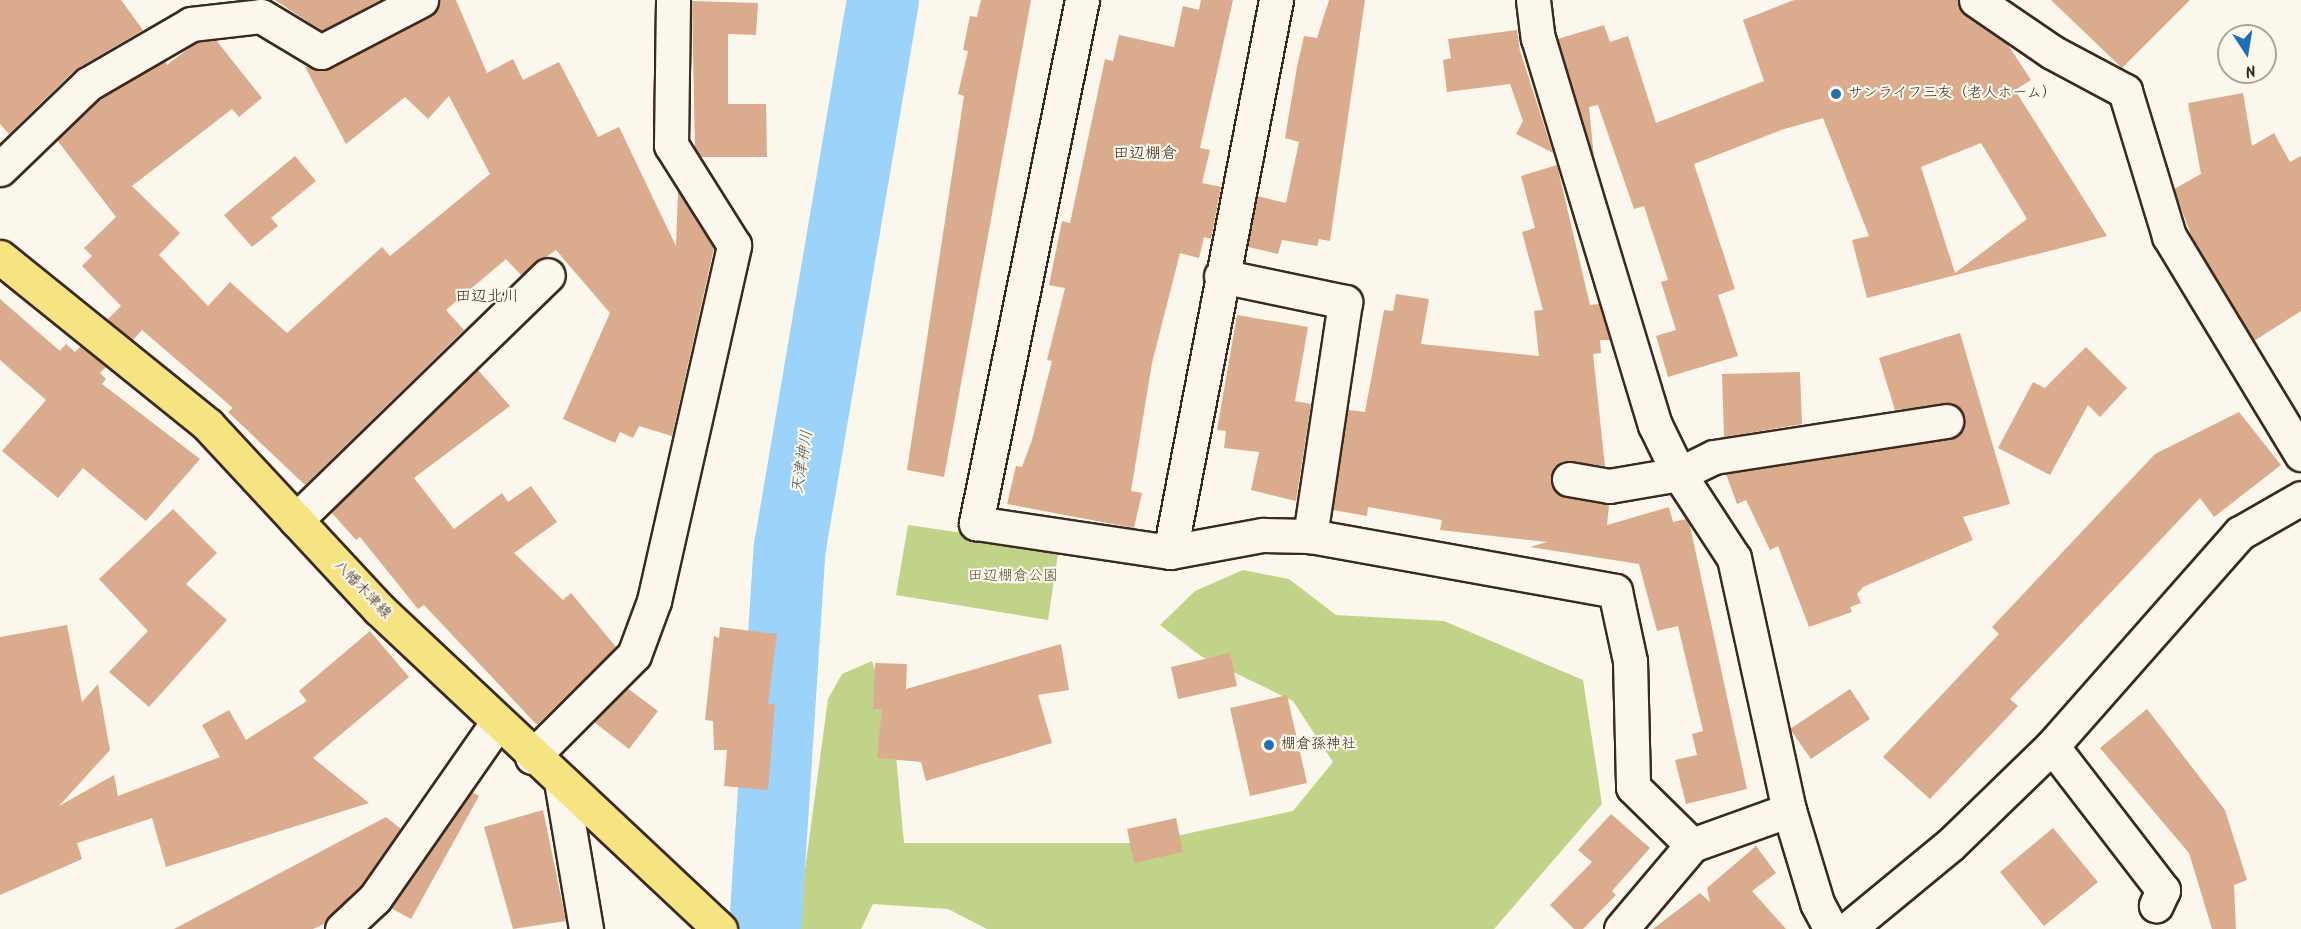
<!DOCTYPE html>
<meta charset="utf-8">
<style>
body{margin:0}
#map{position:relative;width:2301px;height:929px;overflow:hidden;background:#fbf7ec;font-family:Kalam,"Klee One",sans-serif}
div>[style]{position:absolute}
[style*='--x']{left:calc(var(--x)*1px);top:calc(var(--y)*1px);width:calc(var(--w)*1px);rotate:calc(var(--a)*1deg)}
.green>*{inset:0;background:#c1d388}
.river>*{height:72px;margin:-36px;padding:0 36px;transform-origin:36px;border-radius:36px;background:#9cd3fb}
.building>*{inset:0;background:#daab8c}
.roads{filter:drop-shadow(2px 0 #3b2a1e) drop-shadow(-2px 0 #3b2a1e) drop-shadow(0 2px #3b2a1e) drop-shadow(0 -2px #3b2a1e)}
.minor>*{height:33px;margin:-16.5px;padding:0 16.5px;transform-origin:16.5px;border-radius:16.5px;background:#fbf7ec}
.major>*{height:33px;margin:-16.5px;padding:0 16.5px;transform-origin:16.5px;border-radius:16.5px;background:#f6e381}
.dots>*{width:16px;height:16px;translate:-50% -50%;box-sizing:border-box;border:3px solid #fbf7ec;border-radius:50%}
span{translate:-50% -50%;white-space:nowrap;text-align:center;line-height:1.15;-webkit-text-stroke:4.5px #fbf7ec;paint-order:stroke}
.poi-label{font-size:15px;color:#3b2a1e}
.left{translate:0 -50%;text-align:left}
.park-label{font-size:15px;color:#5c5438}
.street-label{font-size:15px;color:#3b2a1e}
.neighbourhood-label{font-size:16px;color:#3b2a1e}
.water-label{font-size:16px;color:#535455;font-style:italic}
.north{position:absolute;left:2217px;top:24px;width:60px;height:60px;box-sizing:border-box;background:#fbf7ec;border:2px solid #aea59a;border-radius:50%;rotate:168deg;font-size:16px;font-weight:700;line-height:24px;text-align:center;color:#3b2a1e}
.north::after{content:'';display:block;margin:auto;width:21px;height:27px;background:#1f6fb2;clip-path:polygon(50% 0,100% 100%,50% 72%,0 100%)}
</style>
<div id="map">
<div class="green">
<i style="clip-path:polygon(908px 525px,1059px 547px,1048px 620px,896px 595px)"></i>
<i style="clip-path:polygon(1243px 570px,1289px 579px,1336px 615px,1444px 621px,1583px 680px,1602px 804px,1494px 929px,987px 929px,948px 909px,873px 904px,861px 929px,797px 929px,828px 699px,842px 674px,872px 661px,894px 733px,904px 843px,1143px 843px,1293px 811px,1333px 762px,1293px 701px,1202px 657px,1160px 625px,1195px 591px)"></i>
</div>
<div class="river">
<i style="--x:765;--y:929;--w:383;--a:-86.3"></i>
<i style="--x:790;--y:547;--w:555;--a:-80.35"></i>
</div>
<div class="building">
<i style="clip-path:polygon(0 0,121px 0,143px 30px,75px 70px,9px 134px,0 124px)"></i>
<i style="clip-path:polygon(275px 0,380px 0,322px 31px)"></i>
<i style="clip-path:polygon(440px 0,456px 0,487px 73px,513px 59px,523px 80px,559px 62px,598px 137px,619px 127px,676px 246px,678px 191px,714px 248px,672px 436px,639px 426px,633px 438px,620px 432px,615px 443px,563px 419px,610px 313px,556px 250px,521px 275px,506px 259px,446px 310px,464px 330px,305px 485px,228px 412px,233px 408px,142px 330px,133px 340px,107px 320px,121px 306px,82px 266px,92px 256px,84px 248px,116px 217px,57px 140px,99px 99px,165px 61px,167px 65px,197px 42px,216px 40px,262px 98px,239px 117px,232px 109px,132px 186px,180px 233px,159px 255px,208px 306px,230px 282px,287px 333px,382px 247px,390px 256px,490px 174px,449px 96px,428px 119px,405px 97px,346px 144px,305px 67px,330px 69px,430px 17px)"></i>
<i style="clip-path:polygon(981px 0,1031px 0,944px 477px,907px 470px,964px 96px,958px 94px,968px 51px,963px 50px,970px 16px,977px 17px)"></i>
<i style="clip-path:polygon(1201px 0,1233px 0,1200px 148px,1210px 150px,1202px 183px,1221px 187px,1211px 239px,1204px 237px,1199px 258px,1180px 253px,1152px 363px,1131px 491px,1142px 493px,1134px 528px,1007px 504px,1016px 466px,1022px 467px,1032px 440px,1052px 361px,1047px 360px,1065px 288px,1049px 285px,1062px 221px,1070px 223px,1105px 59px,1113px 61px,1119px 35px,1174px 47px,1183px 6px,1199px 10px)"></i>
<i style="clip-path:polygon(1329px 0,1365px 0,1330px 241px,1319px 239px,1317px 246px,1282px 240px,1278px 254px,1248px 247px,1257px 196px,1286px 203px,1299px 142px,1285px 138px,1297px 67px,1304px 36px,1317px 38px)"></i>
<i style="clip-path:polygon(evenodd,1794px 0,1958px 0,1965px 15px,2008px 45px,2031px 80px,2015px 90px,2107px 236px,1867px 298px,1852px 240px,1869px 236px,1823px 118px,1781px 130px,1694px 164px,1735px 289px,1718px 295px,1738px 356px,1668px 377px,1656px 336px,1676px 330px,1661px 282px,1668px 280px,1644px 206px,1634px 209px,1598px 105px,1589px 107px,1594px 158px,1558px 39px,1604px 25px,1610px 42px,1628px 36px,1656px 123px,1764px 81px,1743px 20px,1794px 0,1981px 143px,2027px 219px,1955px 273px,1921px 167px,1981px 143px)"></i>
<i style="clip-path:polygon(2051px 0,2190px 0,2122px 68px)"></i>
<i style="clip-path:polygon(692px 1px,758px 3px,756px 35px,728px 34px,728px 104px,766px 104px,767px 157px,701px 157px,695px 148px)"></i>
<i style="clip-path:polygon(1517px 30px,1520px 51px,1553px 153px,1516px 134px,1523px 121px,1510px 84px,1447px 92px,1443px 60px,1451px 58px,1448px 39px)"></i>
<i style="clip-path:polygon(2243px 93px,2252px 146px,2274px 133px,2290px 162px,2301px 156px,2301px 311px,2254px 341px,2193px 240px,2174px 189px,2201px 174px,2188px 103px)"></i>
<i style="clip-path:polygon(295px 156px,316px 181px,271px 218px,278px 226px,252px 247px,224px 215px)"></i>
<i style="clip-path:polygon(1557px 165px,1590px 305px,1599px 304px,1610px 340px,1600px 340px,1601px 353px,1593px 354px,1605px 466px,1563px 461px,1554px 467px,1551px 485px,1565px 497px,1609px 505px,1607px 525px,1669px 507px,1673px 522px,1686px 519px,1690px 526px,1747px 789px,1686px 804px,1675px 760px,1697px 755px,1692px 734px,1703px 731px,1678px 626px,1657px 631px,1639px 564px,1530px 547px,1547px 542px,1440px 530px,1442px 520px,1368px 507px,1367px 516px,1333px 510px,1348px 410px,1365px 412px,1384px 310px,1393px 311px,1396px 294px,1429px 299px,1421px 344px,1539px 356px,1534px 311px,1543px 310px,1522px 232px,1535px 228px,1521px 176px)"></i>
<i style="clip-path:polygon(0 299px,60px 351px,66px 344px,75px 352px,81px 346px,106px 367px,100px 373px,106px 379px,102px 384px,200px 459px,146px 521px,83px 468px,58px 498px,2px 451px,46px 400px,0 360px)"></i>
<i style="clip-path:polygon(1237px 315px,1308px 327px,1295px 401px,1311px 404px,1296px 501px,1251px 490px,1259px 452px,1224px 448px,1226px 431px,1217px 430px)"></i>
<i style="clip-path:polygon(1960px 333px,2010px 504px,1963px 517px,1973px 540px,1863px 587px,1857px 594px,1861px 603px,1850px 607px,1852px 612px,1809px 627px,1778px 546px,1770px 550px,1746px 500px,1737px 504px,1726px 474px,1957px 436px,1965px 419px,1953px 404px,1895px 410px,1879px 358px)"></i>
<i style="clip-path:polygon(2086px 347px,2127px 388px,2100px 417px,2088px 405px,2050px 475px,1998px 448px,2033px 382px,2045px 388px)"></i>
<i style="clip-path:polygon(478px 370px,510px 406px,414px 478px,454px 529px,502px 493px,508px 502px,531px 486px,557px 522px,514px 553px,563px 600px,571px 593px,616px 647px,537px 725px,424px 605px,418px 609px,360px 537px,356px 540px,331px 512px)"></i>
<i style="clip-path:polygon(1800px 372px,1802px 424px,1724px 437px,1722px 374px)"></i>
<i style="clip-path:polygon(2239px 412px,2281px 465px,2214px 517px,2200px 498px,2010px 699px,2018px 706px,1930px 799px,1883px 757px,1999px 634px,1992px 627px,2155px 454px)"></i>
<i style="clip-path:polygon(173px 509px,217px 553px,186px 584px,227px 620px,149px 707px,109px 672px,148px 631px,99px 579px)"></i>
<i style="clip-path:polygon(67px 625px,82px 702px,98px 684px,110px 750px,59px 806px,114px 775px,118px 796px,220px 757px,202px 725px,229px 710px,246px 740px,307px 701px,299px 691px,370px 631px,409px 677px,313px 758px,369px 803px,166px 867px,152px 818px,77px 843px,82px 859px,0 895px,0 637px)"></i>
<i style="clip-path:polygon(720px 627px,777px 634px,768px 704px,775px 704px,768px 790px,724px 786px,727px 750px,714px 750px,713px 721px,705px 720px,714px 636px,719px 638px)"></i>
<i style="clip-path:polygon(1061px 644px,1069px 690px,1038px 695px,1052px 743px,926px 781px,921px 762px,877px 758px,882px 709px,873px 709px,875px 663px,907px 664px,906px 689px)"></i>
<i style="clip-path:polygon(1230px 653px,1237px 686px,1178px 699px,1171px 667px)"></i>
<i style="clip-path:polygon(627px 688px,658px 711px,629px 749px,594px 722px)"></i>
<i style="clip-path:polygon(1850px 689px,1870px 719px,1811px 759px,1790px 729px)"></i>
<i style="clip-path:polygon(1287px 695px,1307px 783px,1250px 796px,1230px 708px)"></i>
<i style="clip-path:polygon(2147px 709px,2225px 810px,2247px 880px,2234px 885px,2236px 929px,2212px 929px,2189px 853px,2100px 748px)"></i>
<i style="clip-path:polygon(472px 792px,479px 796px,411px 919px,391px 908px)"></i>
<i style="clip-path:polygon(543px 810px,566px 921px,513px 929px,484px 827px)"></i>
<i style="clip-path:polygon(1611px 814px,1650px 848px,1612px 891px,1616px 895px,1583px 929px,1574px 929px,1550px 905px,1592px 862px,1578px 850px)"></i>
<i style="clip-path:polygon(386px 817px,401px 829px,361px 886px,324px 924px,313px 929px,174px 929px)"></i>
<i style="clip-path:polygon(1176px 818px,1183px 852px,1134px 863px,1127px 829px)"></i>
<i style="clip-path:polygon(2053px 828px,2098px 882px,2044px 926px,2000px 872px)"></i>
<i style="clip-path:polygon(1756px 846px,1776px 873px,1752px 891px,1786px 929px,1653px 929px,1700px 893px,1710px 902px,1707px 888px)"></i>
</div>
<div class="roads">
<div class="minor">
<i style="--x:1082;--y:0;--w:534;--a:101.46"></i>
<i style="--x:976;--y:523;--w:196;--a:8.5"></i>
<i style="--x:1170;--y:552;--w:95;--a:-10.4"></i>
<i style="--x:1263;--y:535;--w:47;--a:1.2"></i>
<i style="--x:1533;--y:0;--w:38;--a:83"></i>
<i style="--x:1538;--y:38;--w:404;--a:73.2"></i>
<i style="--x:1655;--y:425;--w:55;--a:63.9"></i>
<i style="--x:1679;--y:474;--w:100;--a:56.8"></i>
<i style="--x:1734;--y:558;--w:258;--a:77.7"></i>
<i style="--x:1976;--y:0;--w:92;--a:34.4"></i>
<i style="--x:2052;--y:52;--w:83;--a:28.1"></i>
<i style="--x:2125;--y:91;--w:152;--a:73.1"></i>
<i style="--x:2169;--y:236;--w:255;--a:58.8"></i>
<i style="--x:0;--y:169;--w:122;--a:-44"></i>
<i style="--x:88;--y:84;--w:119;--a:-30.2"></i>
<i style="--x:191;--y:24;--w:70;--a:-6.5"></i>
<i style="--x:261;--y:16;--w:70;--a:31"></i>
<i style="--x:321;--y:52;--w:113;--a:-27.5"></i>
<i style="--x:1221;--y:276;--w:127;--a:11.8"></i>
<i style="--x:1345;--y:302;--w:237;--a:98.5"></i>
<i style="--x:1310;--y:536;--w:310;--a:10.2"></i>
<i style="--x:1615;--y:591;--w:72;--a:77.9"></i>
<i style="--x:1630;--y:661;--w:126;--a:88.6"></i>
<i style="--x:1633;--y:787;--w:83;--a:44.5"></i>
<i style="--x:1692;--y:845;--w:103;--a:-19.8"></i>
<i style="--x:1789;--y:810;--w:97;--a:73.2"></i>
<i style="--x:1817;--y:903;--w:30;--a:62"></i>
<i style="--x:1569;--y:479;--w:41;--a:9.9"></i>
<i style="--x:1609;--y:486;--w:71;--a:-9.7"></i>
<i style="--x:1679;--y:474;--w:39;--a:-26"></i>
<i style="--x:1714;--y:457;--w:235;--a:-8.8"></i>
<i style="--x:296;--y:520;--w:351;--a:-44.2"></i>
<i style="--x:1170;--y:552;--w:562;--a:-79.13"></i>
<i style="--x:2052;--y:746;--w:182;--a:52.4"></i>
<i style="--x:2163;--y:890;--w:17;--a:115"></i>
<i style="--x:532;--y:757;--w:144;--a:-45"></i>
<i style="--x:634;--y:655;--w:58;--a:-69.7"></i>
<i style="--x:654;--y:601;--w:365;--a:-77.3"></i>
<i style="--x:734;--y:245;--w:118;--a:-122.2"></i>
<i style="--x:671;--y:145;--w:145;--a:-89.2"></i>
<i style="--x:562;--y:787;--w:144;--a:80.4"></i>
<i style="--x:342;--y:929;--w:45;--a:-43.2"></i>
<i style="--x:375;--y:898;--w:213;--a:-55.1"></i>
<i style="--x:1621;--y:929;--w:110;--a:-49.8"></i>
<i style="--x:1848;--y:929;--w:132;--a:-39.5"></i>
<i style="--x:1950;--y:845;--w:142;--a:-44.1"></i>
<i style="--x:2052;--y:746;--w:284;--a:-48.6"></i>
<i style="--x:2240;--y:533;--w:70;--a:-29.8"></i>
</div>
<div class="major">
<i style="--x:0;--y:257;--w:267;--a:38.9"></i>
<i style="--x:208;--y:425;--w:251;--a:47.1"></i>
<i style="--x:379;--y:609;--w:468;--a:43.2"></i>
</div>
</div>
<div class="dots">
<i style="left:1836px;top:94px;background:#1f6fb2"></i>
<i style="left:1269px;top:745px;background:#1f6fb2"></i>
</div>
<div class="poi-label">
<span class="left" style="left:1848px;top:94px">サンライフ三友（老人ホーム）</span>
<span class="left" style="left:1281px;top:745px">棚倉孫神社</span>
</div>
<div class="park-label">
<span style="left:1013px;top:577px">田辺棚倉公園</span>
</div>
<div class="street-label">
<span style="left:362px;top:590px;rotate:46deg">八幡木津線</span>
</div>
<div class="neighbourhood-label">
<span style="left:1145px;top:154px">田辺棚倉</span>
<span style="left:487px;top:297px">田辺北川</span>
</div>
<div class="water-label">
<span style="left:803px;top:462px;rotate:-81deg">天津神川</span>
</div>
<div class="north">N</div>
</div>
